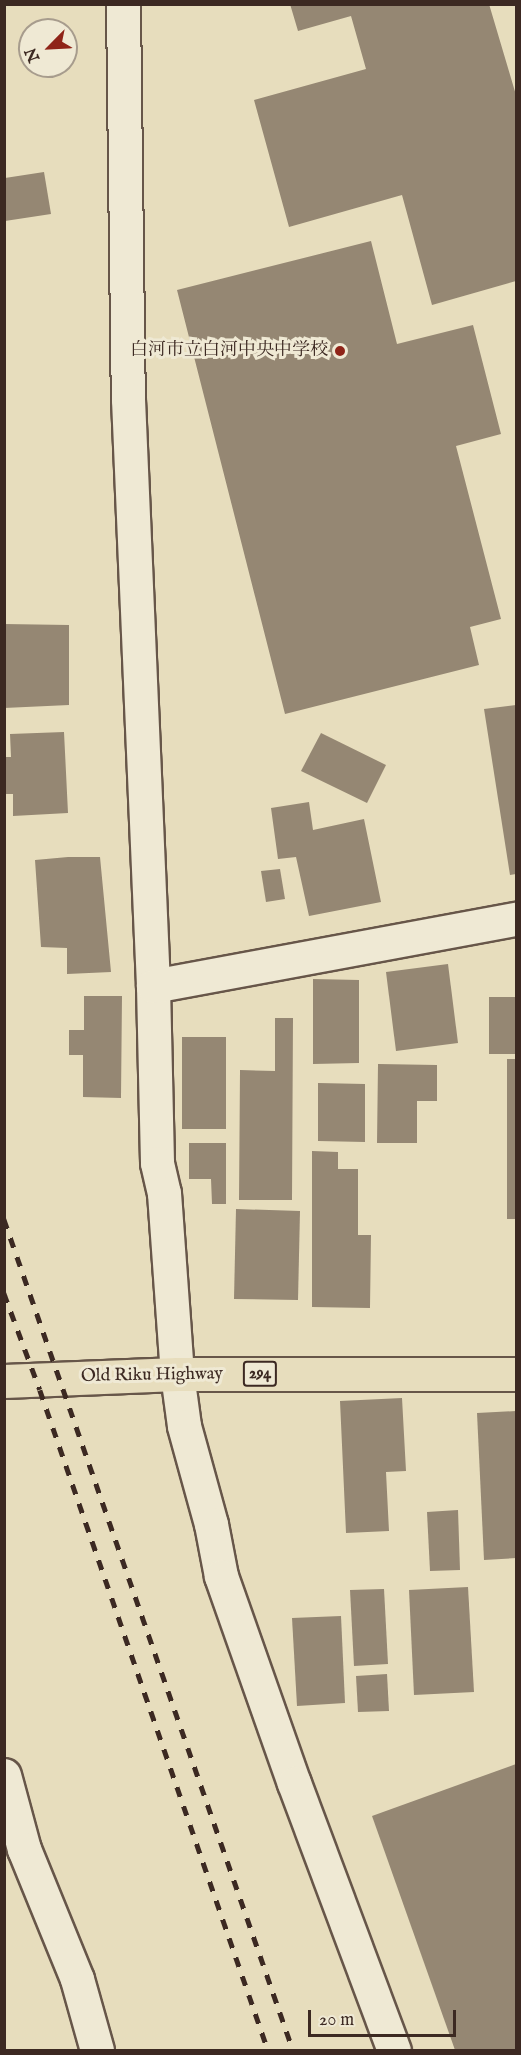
<!DOCTYPE html>
<meta charset="utf-8">
<style>
body{margin:0}
#map{position:relative;width:521px;height:2055px;overflow:hidden;background:#e7ddbd;font-family:"IM FELL English","Noto Serif JP",serif}
div>[style]{position:absolute}
[style*='--x']{left:calc(var(--x)*1px);top:calc(var(--y)*1px);width:calc(var(--w)*1px);rotate:calc(var(--a)*1deg)}
.building>*{inset:0;background:#958773}
.roads{filter:drop-shadow(2px 0 #675649) drop-shadow(-2px 0 #675649) drop-shadow(0 2px #675649) drop-shadow(0 -2px #675649)}
.minor>*{height:33px;margin:-16.5px;padding:0 16.5px;transform-origin:16.5px;border-radius:16.5px;background:#efe9d4}
.highway>*{height:33px;margin:-16.5px;padding:0 16.5px;transform-origin:16.5px;border-radius:16.5px;background:#e7ddbd}
.rail>*{height:4.5px;margin-top:-2.25px;transform-origin:0;background:repeating-linear-gradient(90deg,#3c2922 0 10px,transparent 0 20px)}
.dots>*{width:16px;height:16px;translate:-50% -50%;box-sizing:border-box;border:3px solid #efe9d4;border-radius:50%}
span{translate:-50% -50%;white-space:nowrap;text-align:center;line-height:1.15;-webkit-text-stroke:6px #efe9d4;paint-order:stroke}
.shield-label span{padding:2px 4px;background:#efe9d4;border:2px solid;border-radius:4px;-webkit-text-stroke-width:0}
.shield-label{font-size:16px;color:#3c2922;font-weight:700}
.poi-label{font-size:18px;color:#3c2922}
.right{translate:-100% -50%;text-align:right}
.street-label{font-size:18px;color:#3c2922}
.frame{position:absolute;inset:0;border:6px solid #3c2922;pointer-events:none}
.north{position:absolute;left:18px;top:18px;width:60px;height:60px;box-sizing:border-box;background:#efe9d4;border:2px solid #a79c8d;border-radius:50%;rotate:246deg;font-size:16px;font-weight:700;line-height:24px;text-align:center;color:#3c2922}
.north::after{content:'';display:block;margin:auto;width:21px;height:27px;background:#8f2418;clip-path:polygon(50% 0,100% 100%,50% 72%,0 100%)}
.scale{position:absolute;left:308px;top:2010px;width:148px;height:27px;box-sizing:border-box;border:3px solid #3c2922;border-top:0;padding-left:8px;font-size:18px;line-height:21px;white-space:nowrap;color:#3c2922;-webkit-text-stroke:4px #efe9d4;paint-order:stroke}
</style>
<div id="map">
<div class="building">
<i style="clip-path:polygon(290px 4px,489px 4px,516px 95px,516px 281px,432px 305px,402px 195px,289px 227px,254px 100px,366px 69px,351px 16px,298px 31px)"></i>
<i style="clip-path:polygon(44px 172px,51px 214px,5px 221px,5px 178px)"></i>
<i style="clip-path:polygon(371px 241px,397px 344px,473px 325px,501px 434px,456px 446px,501px 619px,470px 627px,479px 665px,285px 714px,177px 290px)"></i>
<i style="clip-path:polygon(4px 624px,69px 625px,69px 705px,4px 708px)"></i>
<i style="clip-path:polygon(516px 705px,516px 874px,510px 875px,484px 709px)"></i>
<i style="clip-path:polygon(64px 732px,68px 813px,13px 816px,13px 794px,4px 794px,4px 757px,11px 757px,10px 734px)"></i>
<i style="clip-path:polygon(321px 733px,386px 765px,367px 803px,301px 771px)"></i>
<i style="clip-path:polygon(309px 802px,313px 830px,364px 819px,381px 902px,309px 916px,296px 857px,278px 859px,271px 808px)"></i>
<i style="clip-path:polygon(68px 857px,100px 857px,111px 972px,67px 974px,67px 948px,41px 947px,35px 860px)"></i>
<i style="clip-path:polygon(280px 869px,285px 899px,266px 902px,261px 871px)"></i>
<i style="clip-path:polygon(448px 964px,458px 1043px,396px 1051px,386px 972px)"></i>
<i style="clip-path:polygon(313px 979px,359px 980px,359px 1063px,313px 1064px)"></i>
<i style="clip-path:polygon(84px 996px,122px 996px,121px 1098px,83px 1097px,83px 1055px,69px 1055px,69px 1030px,84px 1030px)"></i>
<i style="clip-path:polygon(489px 997px,516px 997px,516px 1054px,489px 1054px)"></i>
<i style="clip-path:polygon(275px 1018px,293px 1018px,292px 1200px,239px 1200px,240px 1070px,275px 1071px)"></i>
<i style="clip-path:polygon(182px 1037px,226px 1037px,226px 1129px,182px 1129px)"></i>
<i style="clip-path:polygon(507px 1059px,516px 1059px,516px 1219px,507px 1219px)"></i>
<i style="clip-path:polygon(378px 1064px,437px 1065px,437px 1101px,417px 1101px,417px 1143px,377px 1143px)"></i>
<i style="clip-path:polygon(318px 1083px,365px 1084px,365px 1142px,318px 1141px)"></i>
<i style="clip-path:polygon(189px 1143px,226px 1143px,226px 1204px,212px 1204px,211px 1179px,189px 1179px)"></i>
<i style="clip-path:polygon(312px 1151px,338px 1152px,338px 1169px,358px 1169px,358px 1235px,371px 1235px,370px 1308px,312px 1307px)"></i>
<i style="clip-path:polygon(236px 1209px,300px 1211px,298px 1300px,234px 1299px)"></i>
<i style="clip-path:polygon(402px 1398px,406px 1471px,386px 1472px,389px 1531px,346px 1533px,340px 1401px)"></i>
<i style="clip-path:polygon(516px 1411px,516px 1558px,484px 1560px,477px 1413px)"></i>
<i style="clip-path:polygon(458px 1510px,460px 1570px,430px 1571px,427px 1512px)"></i>
<i style="clip-path:polygon(468px 1587px,474px 1692px,414px 1695px,409px 1590px)"></i>
<i style="clip-path:polygon(384px 1589px,388px 1664px,354px 1666px,350px 1590px)"></i>
<i style="clip-path:polygon(341px 1616px,345px 1703px,297px 1706px,292px 1618px)"></i>
<i style="clip-path:polygon(387px 1674px,389px 1711px,358px 1712px,356px 1676px)"></i>
<i style="clip-path:polygon(516px 1764px,516px 2050px,455px 2050px,372px 1816px)"></i>
</div>
<div class="roads">
<div class="minor">
<i style="--x:123;--y:4;--w:395;--a:89.3"></i>
<i style="--x:128;--y:399;--w:588;--a:87.56"></i>
<i style="--x:153;--y:986;--w:177;--a:88.7"></i>
<i style="--x:157;--y:1163;--w:31;--a:77"></i>
<i style="--x:164;--y:1193;--w:181;--a:85.9"></i>
<i style="--x:177;--y:1374;--w:52;--a:82.3"></i>
<i style="--x:184;--y:1426;--w:102;--a:74.6"></i>
<i style="--x:211;--y:1524;--w:53;--a:79.1"></i>
<i style="--x:221;--y:1576;--w:219;--a:70.6"></i>
<i style="--x:294;--y:1783;--w:285;--a:69.5"></i>
<i style="--x:153;--y:986;--w:369;--a:-10.5"></i>
<i style="--x:4;--y:1775;--w:77;--a:74.9"></i>
<i style="--x:24;--y:1849;--w:140;--a:67.8"></i>
<i style="--x:77;--y:1979;--w:74;--a:74.3"></i>
</div>
<div class="highway">
<i style="--x:4;--y:1381;--w:173;--a:-2.3"></i>
<i style="--x:177;--y:1374;--w:339;--a:0"></i>
</div>
</div>
<div class="rail">
<i style="--x:4;--y:1219;--w:880;--a:70.82"></i>
<i style="--x:4;--y:1293;--w:103;--a:69.6"></i>
<i style="--x:40;--y:1390;--w:698;--a:70.94"></i>
</div>
<div class="dots">
<i style="left:340px;top:351px;background:#8f2418"></i>
</div>
<div class="shield-label">
<span style="left:260px;top:1374px">294</span>
</div>
<div class="poi-label">
<span class="right" style="left:328px;top:351px">白河市立白河中央中学校</span>
</div>
<div class="street-label">
<span style="left:152px;top:1376px;rotate:-1deg">Old Riku Highway</span>
</div>
<div class="frame"></div>
<div class="north">N</div>
<div class="scale">20 m</div>
</div>
